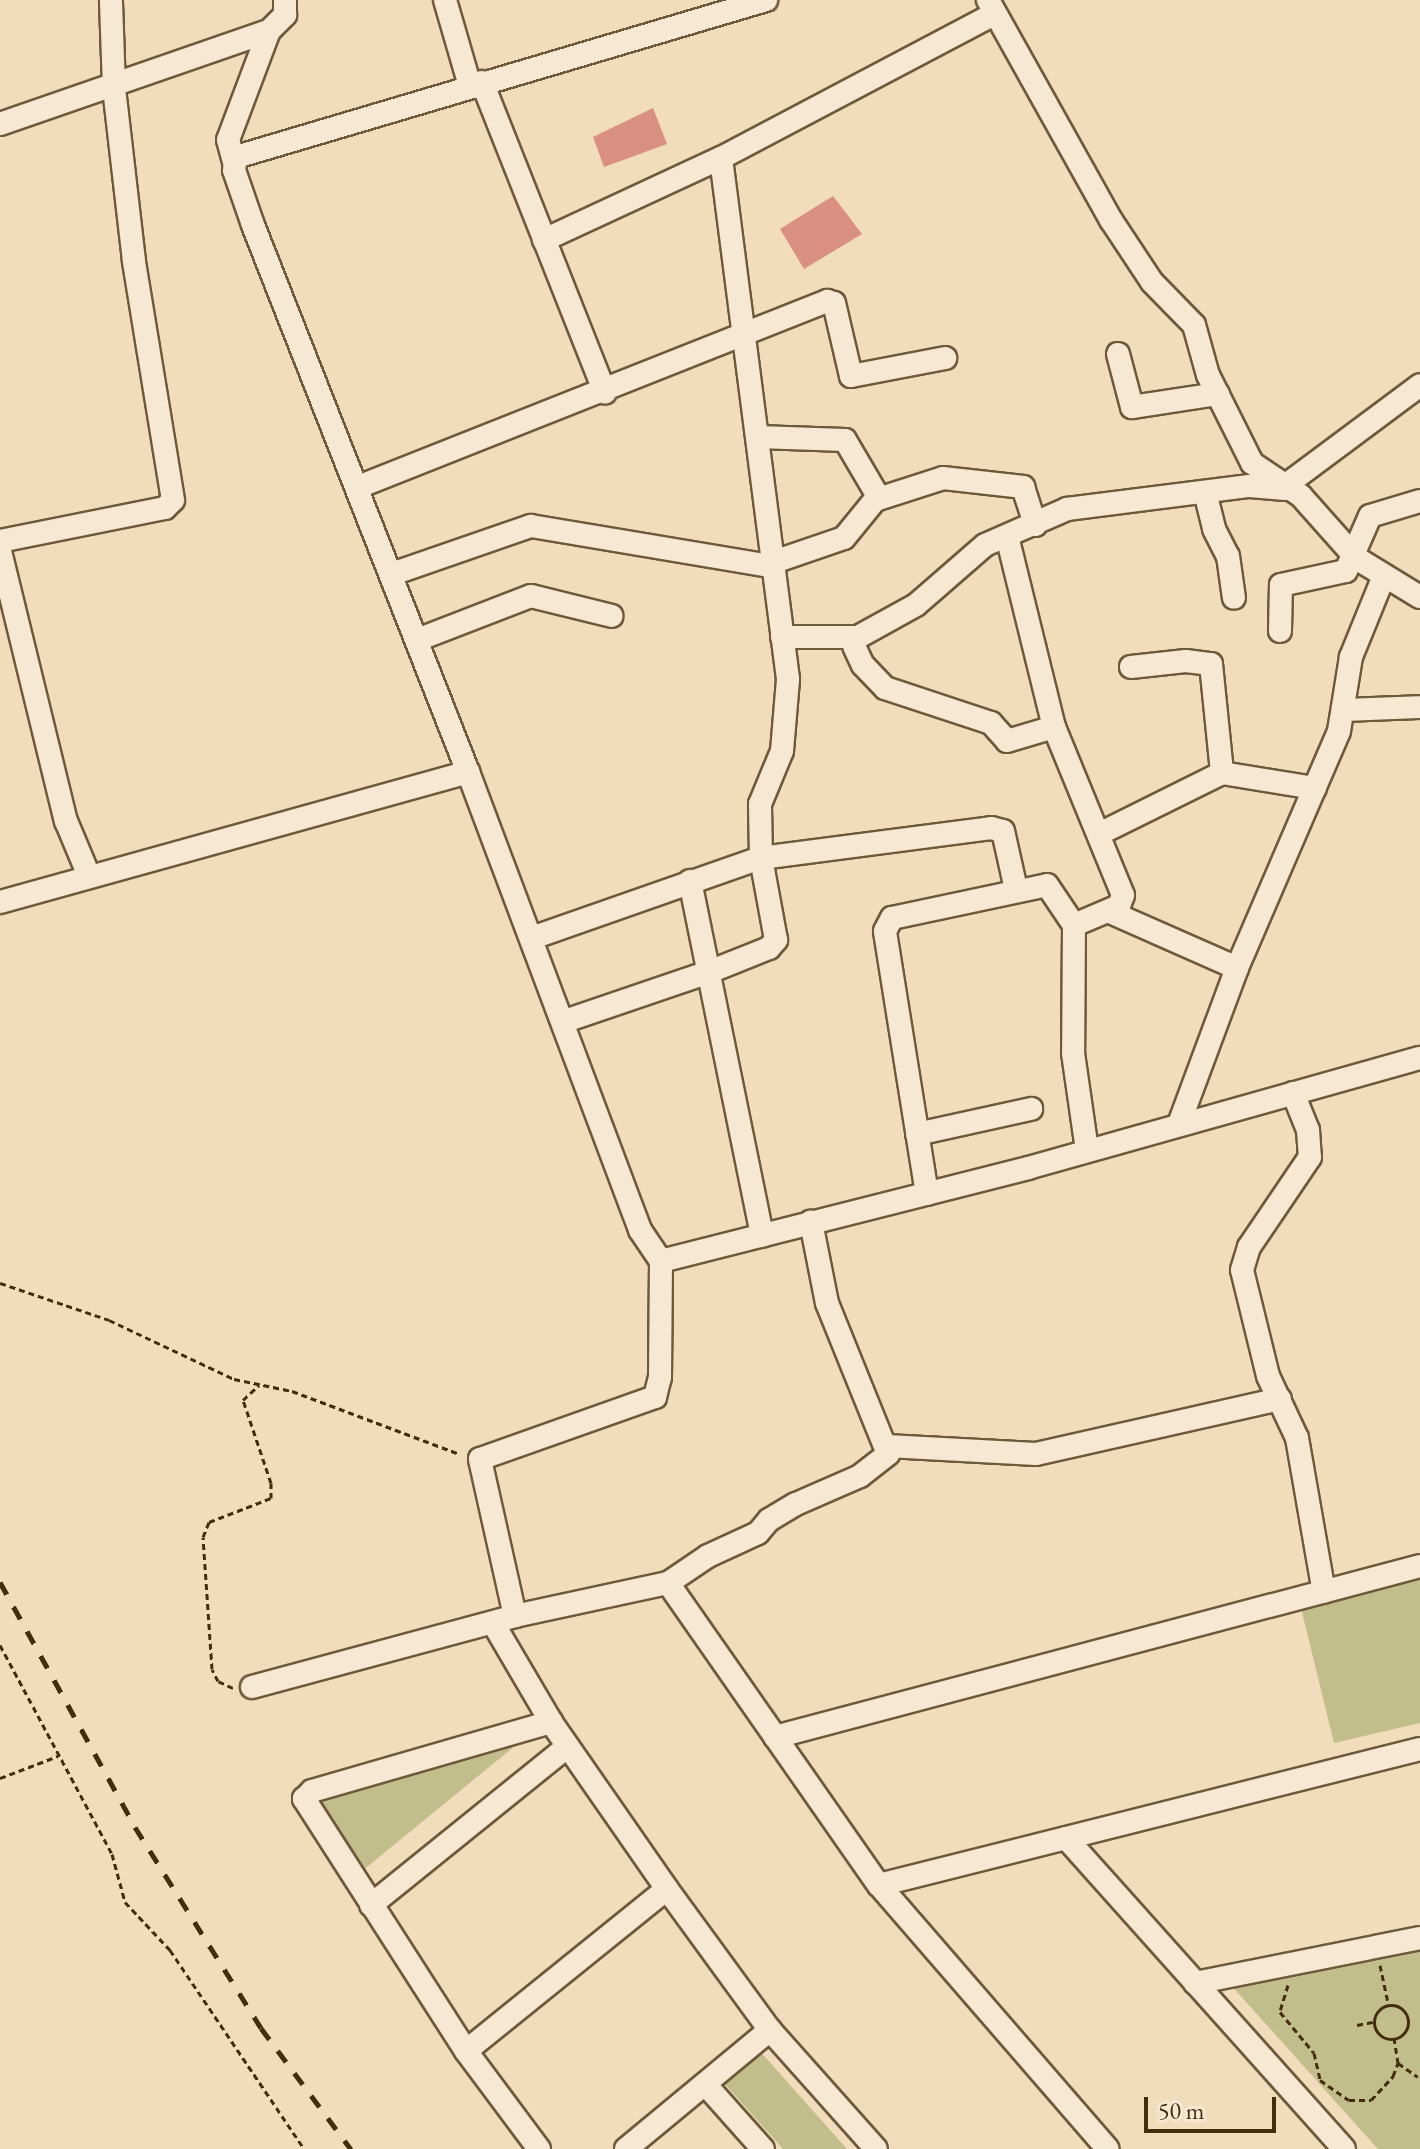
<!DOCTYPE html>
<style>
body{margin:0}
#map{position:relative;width:1420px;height:2149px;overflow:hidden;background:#f1dcbc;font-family:"EB Garamond",serif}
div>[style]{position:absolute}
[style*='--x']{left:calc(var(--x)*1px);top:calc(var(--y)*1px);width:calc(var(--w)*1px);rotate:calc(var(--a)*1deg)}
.green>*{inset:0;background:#c2be8b}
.building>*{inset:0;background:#d98f81}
.path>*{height:3px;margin-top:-1.5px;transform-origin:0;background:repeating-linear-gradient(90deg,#432d0e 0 6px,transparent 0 10px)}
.path>.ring{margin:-1.5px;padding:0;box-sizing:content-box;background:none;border:3px solid #432d0e;border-radius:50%}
.roads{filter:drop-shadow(2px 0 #6e593a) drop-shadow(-2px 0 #6e593a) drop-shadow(0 2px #6e593a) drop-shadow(0 -2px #6e593a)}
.minor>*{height:22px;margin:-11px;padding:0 11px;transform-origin:11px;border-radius:11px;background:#f6e8d3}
.rail>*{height:5px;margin-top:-2.5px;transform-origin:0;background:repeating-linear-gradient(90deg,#432d0e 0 14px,transparent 0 28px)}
span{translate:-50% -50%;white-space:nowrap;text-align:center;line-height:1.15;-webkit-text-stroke:6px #f6e8d3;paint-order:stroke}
.scale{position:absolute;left:1144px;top:2097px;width:132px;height:36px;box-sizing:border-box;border:4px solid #432d0e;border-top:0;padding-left:10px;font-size:24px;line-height:28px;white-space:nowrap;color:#432d0e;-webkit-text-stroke:6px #f6e8d3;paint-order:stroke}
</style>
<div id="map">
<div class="green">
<i style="clip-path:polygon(1420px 1580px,1420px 1723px,1334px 1743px,1301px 1608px)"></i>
<i style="clip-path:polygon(532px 1732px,362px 1871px,314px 1789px)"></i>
<i style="clip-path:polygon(1420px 1948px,1420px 2149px,1378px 2149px,1229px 1983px)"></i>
<i style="clip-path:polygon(751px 2041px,847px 2149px,783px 2149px,715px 2073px)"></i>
</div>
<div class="building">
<i style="clip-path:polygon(653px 108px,667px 144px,604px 167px,593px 137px)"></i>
<i style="clip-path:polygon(833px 196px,862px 234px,804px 269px,780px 229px)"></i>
</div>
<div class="path">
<i style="--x:0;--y:1283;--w:115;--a:18.7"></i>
<i style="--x:109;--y:1320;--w:138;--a:25.3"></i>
<i style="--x:234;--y:1379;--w:59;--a:11.7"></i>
<i style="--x:292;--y:1391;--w:179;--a:20.6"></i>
<i style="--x:0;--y:1645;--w:237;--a:61.8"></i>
<i style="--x:112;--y:1854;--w:50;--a:74.8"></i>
<i style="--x:125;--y:1902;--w:66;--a:46.8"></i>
<i style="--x:170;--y:1950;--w:240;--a:56"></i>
<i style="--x:233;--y:1688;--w:17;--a:-155"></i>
<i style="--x:218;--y:1681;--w:13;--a:-117"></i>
<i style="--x:212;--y:1669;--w:132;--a:-93.9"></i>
<i style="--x:203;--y:1537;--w:16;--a:-68"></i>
<i style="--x:209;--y:1522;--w:66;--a:-21.2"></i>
<i style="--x:271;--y:1498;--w:15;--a:-90"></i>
<i style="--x:271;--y:1483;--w:88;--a:-108.6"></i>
<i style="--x:243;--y:1400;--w:22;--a:-43"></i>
<i style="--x:0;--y:1778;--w:62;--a:-20.8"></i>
<i style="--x:1380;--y:1965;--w:40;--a:78"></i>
<i style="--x:1288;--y:1985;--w:28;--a:107"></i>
<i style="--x:1280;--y:2012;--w:53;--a:50.3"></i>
<i style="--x:1314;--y:2053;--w:28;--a:77"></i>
<i style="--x:1320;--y:2080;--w:35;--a:35"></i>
<i style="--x:1349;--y:2100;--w:22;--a:0"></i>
<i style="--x:1371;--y:2100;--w:33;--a:-47"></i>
<i style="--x:1393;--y:2076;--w:14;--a:-69"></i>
<i style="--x:1398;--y:2063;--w:25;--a:-99"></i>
<i class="ring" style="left:1374px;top:2005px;width:31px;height:31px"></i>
<i style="--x:1357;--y:2025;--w:16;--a:-11"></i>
<i style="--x:1398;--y:2063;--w:24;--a:35"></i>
</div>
<div class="roads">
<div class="minor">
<i style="--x:445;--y:0;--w:90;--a:73.8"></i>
<i style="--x:988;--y:0;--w:252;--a:60.8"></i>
<i style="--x:1111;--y:220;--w:74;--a:56.5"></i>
<i style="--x:1152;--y:282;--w:60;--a:45.7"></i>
<i style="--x:1194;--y:325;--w:52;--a:74.4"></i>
<i style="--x:1208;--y:375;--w:98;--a:63.4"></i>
<i style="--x:1252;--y:463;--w:59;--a:34"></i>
<i style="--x:1301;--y:496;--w:83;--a:48.4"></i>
<i style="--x:1356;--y:558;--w:75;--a:31.4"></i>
<i style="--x:482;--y:82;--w:334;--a:68.4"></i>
<i style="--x:0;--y:124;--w:285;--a:-19.1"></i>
<i style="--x:269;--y:31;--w:23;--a:-45"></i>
<i style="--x:285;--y:15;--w:15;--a:-90"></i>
<i style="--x:234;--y:162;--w:23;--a:-105"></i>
<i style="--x:228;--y:140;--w:116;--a:-69.4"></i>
<i style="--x:544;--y:240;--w:195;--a:-24.9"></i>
<i style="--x:721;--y:158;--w:309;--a:-27.8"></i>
<i style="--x:1118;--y:354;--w:55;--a:75.2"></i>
<i style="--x:1132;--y:407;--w:87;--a:-8.6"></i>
<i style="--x:758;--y:437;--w:87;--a:2"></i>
<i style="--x:845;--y:440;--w:67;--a:59.6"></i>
<i style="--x:1286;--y:485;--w:167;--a:-36.7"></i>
<i style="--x:358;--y:487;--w:505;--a:-21.63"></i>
<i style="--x:827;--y:301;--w:7;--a:16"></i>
<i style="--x:834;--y:303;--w:75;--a:76.9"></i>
<i style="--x:851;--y:376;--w:96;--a:-10.8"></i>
<i style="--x:1205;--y:492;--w:38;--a:76"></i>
<i style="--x:1214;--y:529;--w:30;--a:63"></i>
<i style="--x:1228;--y:556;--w:42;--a:81.9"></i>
<i style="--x:1007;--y:536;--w:197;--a:76.2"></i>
<i style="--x:1054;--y:727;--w:182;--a:67.7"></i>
<i style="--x:1123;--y:895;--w:12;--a:110"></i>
<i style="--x:1119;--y:906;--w:49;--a:157.1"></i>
<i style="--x:0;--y:541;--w:168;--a:-11.3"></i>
<i style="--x:165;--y:508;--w:11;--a:-45"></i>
<i style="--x:173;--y:500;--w:242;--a:-99.3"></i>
<i style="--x:134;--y:261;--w:174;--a:-96.6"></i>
<i style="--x:114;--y:88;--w:88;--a:-92"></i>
<i style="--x:0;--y:551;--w:278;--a:76.3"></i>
<i style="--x:66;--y:821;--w:60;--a:67.3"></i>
<i style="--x:392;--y:574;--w:147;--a:-19.1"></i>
<i style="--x:531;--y:526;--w:237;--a:9.5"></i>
<i style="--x:765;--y:565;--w:83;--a:-18.9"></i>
<i style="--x:844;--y:538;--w:49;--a:-50.8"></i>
<i style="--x:875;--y:500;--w:71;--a:-17.9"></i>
<i style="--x:943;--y:478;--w:81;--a:6.4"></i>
<i style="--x:1023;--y:487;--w:40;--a:72"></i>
<i style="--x:1280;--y:631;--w:46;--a:-88.8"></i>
<i style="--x:1281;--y:585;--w:66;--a:-12.2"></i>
<i style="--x:1346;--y:571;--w:60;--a:-66.4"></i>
<i style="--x:1370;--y:516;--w:52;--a:-16.7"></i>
<i style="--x:782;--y:637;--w:76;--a:0"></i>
<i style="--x:858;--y:637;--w:66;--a:-28.9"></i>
<i style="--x:916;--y:605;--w:91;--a:-41"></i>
<i style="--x:985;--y:545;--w:90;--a:-23.7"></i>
<i style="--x:1067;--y:509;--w:184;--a:-7.2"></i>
<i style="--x:1250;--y:486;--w:35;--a:5"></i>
<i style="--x:857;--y:637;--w:9;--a:108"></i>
<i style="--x:854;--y:646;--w:21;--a:65"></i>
<i style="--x:863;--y:665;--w:32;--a:46"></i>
<i style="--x:885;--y:688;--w:112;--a:18.3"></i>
<i style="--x:991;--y:723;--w:24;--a:48"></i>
<i style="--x:1007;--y:741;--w:49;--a:-16.6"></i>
<i style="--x:417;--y:640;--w:122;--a:-21.1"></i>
<i style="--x:531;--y:596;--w:83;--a:13.9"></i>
<i style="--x:1131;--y:667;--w:55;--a:-6.2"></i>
<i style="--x:1186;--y:661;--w:25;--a:7"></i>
<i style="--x:1211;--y:664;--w:110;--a:84.2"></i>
<i style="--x:1343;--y:710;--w:77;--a:-2.2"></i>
<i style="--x:468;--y:772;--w:588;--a:-111.46"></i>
<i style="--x:253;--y:225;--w:58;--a:-109.1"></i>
<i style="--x:234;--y:170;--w:13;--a:-81"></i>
<i style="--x:236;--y:157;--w:553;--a:-16.5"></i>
<i style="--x:1099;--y:834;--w:137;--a:-26.4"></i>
<i style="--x:1222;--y:773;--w:94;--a:9.2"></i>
<i style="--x:690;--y:881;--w:362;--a:78.5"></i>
<i style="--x:0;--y:902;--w:486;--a:-15.5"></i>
<i style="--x:468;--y:772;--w:489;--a:69.4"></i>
<i style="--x:640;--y:1230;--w:37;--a:56"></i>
<i style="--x:661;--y:1261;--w:379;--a:-14.2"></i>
<i style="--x:1028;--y:1168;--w:407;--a:-15.7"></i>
<i style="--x:1110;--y:912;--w:139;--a:23.8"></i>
<i style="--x:532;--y:938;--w:243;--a:-19.3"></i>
<i style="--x:761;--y:858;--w:232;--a:-7.4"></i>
<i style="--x:991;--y:828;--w:12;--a:14"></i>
<i style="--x:1003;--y:831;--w:59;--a:77.4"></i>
<i style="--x:565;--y:1021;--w:152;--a:-18.8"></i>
<i style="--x:709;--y:972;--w:65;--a:-21.8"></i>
<i style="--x:769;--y:948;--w:11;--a:-49"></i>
<i style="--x:776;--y:940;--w:83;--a:-100.4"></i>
<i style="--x:761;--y:858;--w:54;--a:-91.1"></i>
<i style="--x:760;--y:804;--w:57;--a:-67.5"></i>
<i style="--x:782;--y:751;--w:72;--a:-85.2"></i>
<i style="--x:788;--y:679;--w:525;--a:-97.33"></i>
<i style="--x:1293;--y:1093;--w:40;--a:68"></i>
<i style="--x:1308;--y:1130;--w:27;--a:86"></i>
<i style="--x:1310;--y:1157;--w:109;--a:124.1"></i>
<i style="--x:1249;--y:1247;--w:24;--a:107"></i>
<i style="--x:1242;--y:1270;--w:109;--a:76.2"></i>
<i style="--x:1268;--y:1376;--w:68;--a:64.9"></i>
<i style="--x:1297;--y:1438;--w:156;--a:80.1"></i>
<i style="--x:1179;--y:1124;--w:166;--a:-69.6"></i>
<i style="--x:1237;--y:968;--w:258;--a:-66.7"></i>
<i style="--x:1339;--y:731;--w:75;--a:-80.8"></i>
<i style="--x:1351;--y:657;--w:85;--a:-67.9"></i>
<i style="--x:917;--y:1134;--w:117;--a:-12.4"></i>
<i style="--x:927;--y:1194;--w:266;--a:-99.1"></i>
<i style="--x:885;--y:931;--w:15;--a:-62"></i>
<i style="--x:892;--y:918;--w:158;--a:-12"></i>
<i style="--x:1047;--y:885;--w:48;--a:56"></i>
<i style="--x:1074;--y:925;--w:128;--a:90.4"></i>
<i style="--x:1073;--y:1053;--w:98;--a:81.8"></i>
<i style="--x:887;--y:1446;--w:149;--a:3.1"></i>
<i style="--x:1036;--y:1454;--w:250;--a:-12.7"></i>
<i style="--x:668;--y:1583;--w:48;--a:-34"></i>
<i style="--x:708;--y:1556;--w:55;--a:-24.7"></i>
<i style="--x:758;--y:1533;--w:17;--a:-50"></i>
<i style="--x:769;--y:1520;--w:31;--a:-31"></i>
<i style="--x:796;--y:1504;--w:70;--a:-23.6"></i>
<i style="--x:860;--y:1476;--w:36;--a:-38"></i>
<i style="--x:888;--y:1454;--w:163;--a:-112"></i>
<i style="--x:827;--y:1303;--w:83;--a:-101.2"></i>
<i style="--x:515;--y:1616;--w:161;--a:-102.6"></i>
<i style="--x:480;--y:1459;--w:186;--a:-19.5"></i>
<i style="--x:655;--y:1397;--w:21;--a:-76"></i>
<i style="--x:660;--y:1377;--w:116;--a:-89.5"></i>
<i style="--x:493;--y:1623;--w:115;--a:59.6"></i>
<i style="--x:551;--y:1722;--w:203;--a:55.2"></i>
<i style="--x:667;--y:1889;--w:175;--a:53.9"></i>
<i style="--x:770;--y:2030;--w:159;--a:48.3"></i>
<i style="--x:252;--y:1687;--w:272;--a:-15.1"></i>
<i style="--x:515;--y:1616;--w:157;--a:-12.2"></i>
<i style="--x:668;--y:1583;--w:368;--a:55.1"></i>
<i style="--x:879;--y:1885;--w:349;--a:49.1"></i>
<i style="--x:775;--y:1737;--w:667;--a:-14.85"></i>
<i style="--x:1066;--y:1838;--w:417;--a:48.2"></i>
<i style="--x:879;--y:1885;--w:558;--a:-14.11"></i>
<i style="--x:371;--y:1905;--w:252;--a:-38.9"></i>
<i style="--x:1195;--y:1983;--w:229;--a:-11.3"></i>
<i style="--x:466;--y:2051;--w:258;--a:-38.9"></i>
<i style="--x:705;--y:2084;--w:87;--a:48.3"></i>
<i style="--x:539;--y:2149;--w:122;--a:-126.7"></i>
<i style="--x:466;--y:2051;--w:300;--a:-122.7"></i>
<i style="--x:304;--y:1799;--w:11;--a:-45"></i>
<i style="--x:312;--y:1791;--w:249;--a:-16.1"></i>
<i style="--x:626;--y:2149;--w:187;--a:-39.6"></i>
</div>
</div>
<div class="rail">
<i style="--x:0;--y:1582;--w:280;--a:61.1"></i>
<i style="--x:135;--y:1827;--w:237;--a:57.9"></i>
<i style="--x:261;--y:2028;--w:151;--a:53.4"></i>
</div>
<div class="scale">50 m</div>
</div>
